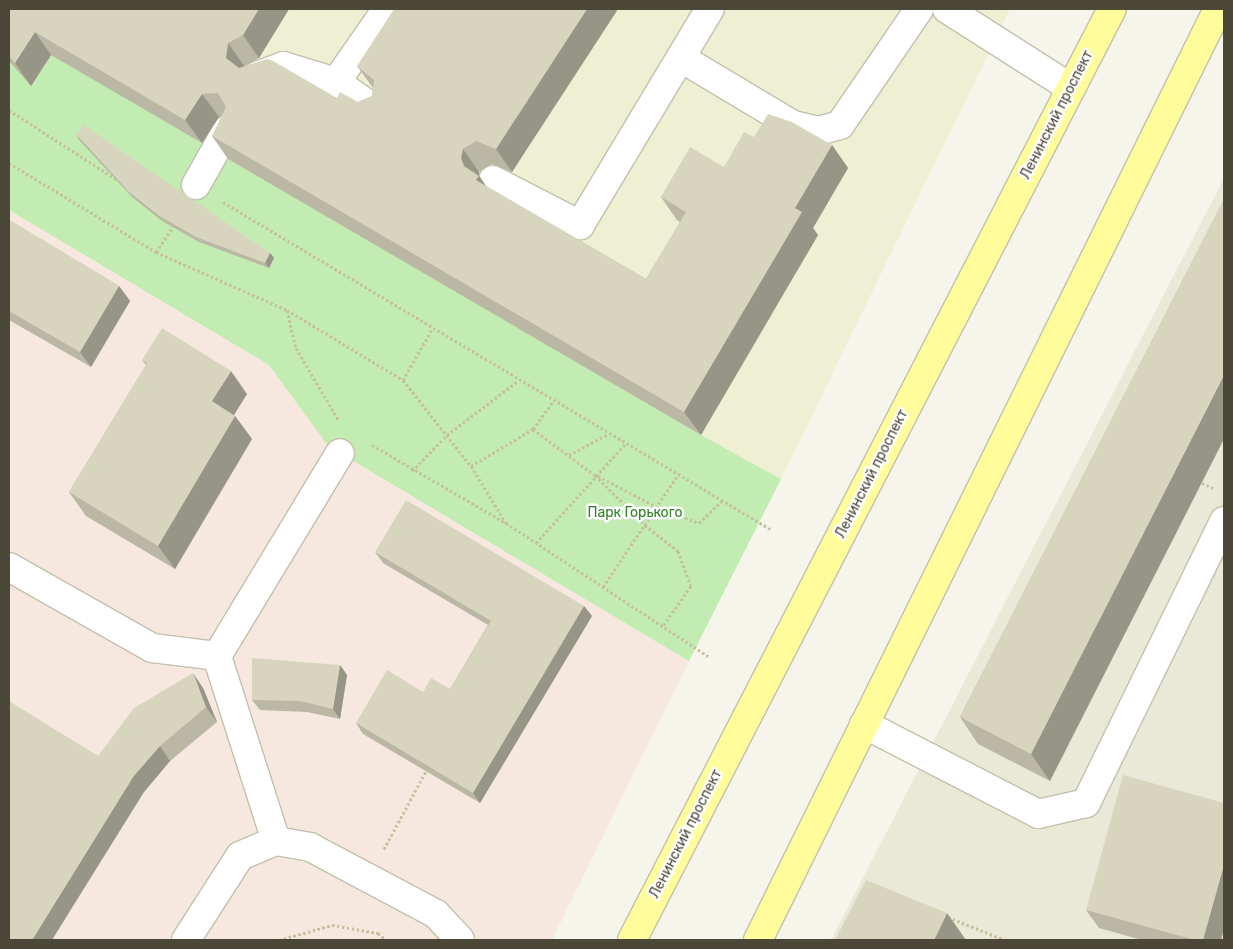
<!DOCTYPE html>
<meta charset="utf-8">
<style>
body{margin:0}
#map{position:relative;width:1233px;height:949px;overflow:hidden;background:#f6f5eb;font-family:Rubik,sans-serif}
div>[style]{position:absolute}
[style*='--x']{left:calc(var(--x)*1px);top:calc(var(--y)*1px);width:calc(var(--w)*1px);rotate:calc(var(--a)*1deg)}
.residential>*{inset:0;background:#eae9d8}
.education>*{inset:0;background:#efefd4}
.medical>*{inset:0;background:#f6e8de}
.green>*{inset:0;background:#c3ecb2}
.path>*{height:3px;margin-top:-1.5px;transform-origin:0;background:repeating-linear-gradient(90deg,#c5c19d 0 2.5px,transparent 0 5px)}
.roads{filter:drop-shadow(1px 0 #c2c0ac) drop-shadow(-1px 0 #c2c0ac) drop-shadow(0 1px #c2c0ac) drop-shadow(0 -1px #c2c0ac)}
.minor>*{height:28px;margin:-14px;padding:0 14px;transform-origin:14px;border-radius:14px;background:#fff}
.major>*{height:28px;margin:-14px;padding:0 14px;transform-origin:14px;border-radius:14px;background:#fffc9b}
.wall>*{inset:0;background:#bab7a4}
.shaded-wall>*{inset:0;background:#979586}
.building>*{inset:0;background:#d8d5bf}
span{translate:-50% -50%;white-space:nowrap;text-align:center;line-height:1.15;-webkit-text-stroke:5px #fff;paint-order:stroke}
.street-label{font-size:14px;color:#4b4838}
.park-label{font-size:14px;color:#318127}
.frame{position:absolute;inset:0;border:10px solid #4b4838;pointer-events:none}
</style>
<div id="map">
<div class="residential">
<i style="clip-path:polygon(1224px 178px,1224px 940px,831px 940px)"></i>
</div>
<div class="education">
<i style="clip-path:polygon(9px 9px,1010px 9px,781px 479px,701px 435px,9px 29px)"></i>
</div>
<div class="medical">
<i style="clip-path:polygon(9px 210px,269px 365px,328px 446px,689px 661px,552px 940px,9px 940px)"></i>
</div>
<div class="green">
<i style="clip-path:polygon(9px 29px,701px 435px,781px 479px,689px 661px,328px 446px,269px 365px,9px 210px)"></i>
</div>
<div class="path">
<i style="--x:9;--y:110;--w:129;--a:32.9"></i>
<i style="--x:9;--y:163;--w:172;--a:31.2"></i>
<i style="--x:156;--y:252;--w:143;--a:23.9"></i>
<i style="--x:287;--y:310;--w:135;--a:31.1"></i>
<i style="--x:403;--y:380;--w:110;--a:51.7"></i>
<i style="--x:471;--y:466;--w:67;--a:58.4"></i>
<i style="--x:223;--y:202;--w:640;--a:30.86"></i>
<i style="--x:156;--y:252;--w:34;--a:-56"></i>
<i style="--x:287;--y:310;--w:39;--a:77"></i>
<i style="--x:296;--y:348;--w:85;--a:59.5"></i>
<i style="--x:403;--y:380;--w:59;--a:-60.4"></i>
<i style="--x:533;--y:429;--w:77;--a:36.6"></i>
<i style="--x:595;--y:475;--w:71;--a:45"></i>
<i style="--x:645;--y:525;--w:42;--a:38.2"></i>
<i style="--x:678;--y:551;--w:37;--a:70"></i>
<i style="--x:691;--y:586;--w:49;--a:125"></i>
<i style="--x:372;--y:445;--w:155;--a:30.2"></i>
<i style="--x:506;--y:523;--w:242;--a:33.4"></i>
<i style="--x:569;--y:455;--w:44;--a:-28.3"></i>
<i style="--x:471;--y:466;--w:72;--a:-30.8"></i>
<i style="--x:533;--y:429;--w:34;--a:-54"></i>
<i style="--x:412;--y:471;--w:50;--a:-45.8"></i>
<i style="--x:447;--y:435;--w:89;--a:-37.3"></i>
<i style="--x:598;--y:476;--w:67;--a:27.7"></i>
<i style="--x:657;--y:507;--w:45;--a:20.9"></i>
<i style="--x:699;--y:523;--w:32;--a:-44"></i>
<i style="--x:1202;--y:483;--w:14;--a:25"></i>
<i style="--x:536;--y:543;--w:133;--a:-48"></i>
<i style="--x:603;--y:587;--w:135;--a:-56.2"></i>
<i style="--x:384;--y:849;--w:89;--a:-61.7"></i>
<i style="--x:948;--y:917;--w:61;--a:22"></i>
<i style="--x:279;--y:940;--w:55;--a:-15.8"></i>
<i style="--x:332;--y:925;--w:47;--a:9.9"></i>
<i style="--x:378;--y:933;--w:11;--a:41"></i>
</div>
<div class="roads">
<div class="minor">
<i style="--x:947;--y:9;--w:147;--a:32.5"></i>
<i style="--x:681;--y:58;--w:131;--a:30.9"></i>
<i style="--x:793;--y:125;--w:26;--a:13"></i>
<i style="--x:818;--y:131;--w:23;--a:-15"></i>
<i style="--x:840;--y:125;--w:140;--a:-55.7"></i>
<i style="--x:257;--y:76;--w:28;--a:-21"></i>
<i style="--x:283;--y:66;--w:55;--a:16.8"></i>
<i style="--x:376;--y:110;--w:49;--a:-145"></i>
<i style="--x:336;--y:82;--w:89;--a:-55.1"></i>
<i style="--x:493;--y:180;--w:98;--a:27.3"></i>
<i style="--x:580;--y:225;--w:252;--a:-59"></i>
<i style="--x:196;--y:185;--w:63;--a:-60.6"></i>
<i style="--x:9;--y:567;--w:164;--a:29.5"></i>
<i style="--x:152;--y:648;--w:65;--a:7"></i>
<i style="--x:864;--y:724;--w:196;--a:27.3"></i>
<i style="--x:1038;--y:814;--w:49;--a:-12.9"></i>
<i style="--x:1086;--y:803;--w:314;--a:-63.9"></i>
<i style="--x:276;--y:841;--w:194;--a:-107.7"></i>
<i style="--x:217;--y:656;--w:237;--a:-58.8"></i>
<i style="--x:186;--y:940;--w:100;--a:-57.3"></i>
<i style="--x:240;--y:856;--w:39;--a:-23"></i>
<i style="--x:276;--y:841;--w:35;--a:10"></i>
<i style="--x:310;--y:847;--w:143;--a:28"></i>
<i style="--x:436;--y:914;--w:35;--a:47"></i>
</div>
<div class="major">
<i style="--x:632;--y:940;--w:1047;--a:-62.73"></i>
<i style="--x:758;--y:940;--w:1038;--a:-63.71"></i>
</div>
</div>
<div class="wall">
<i style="clip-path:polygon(9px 9px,289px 9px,259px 58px,245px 66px,337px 98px,358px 102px,372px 96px,373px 88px,357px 66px,618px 9px,512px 172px,492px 164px,479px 172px,479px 175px,486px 186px,646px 279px,680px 222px,677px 220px,661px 197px,724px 167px,754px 137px,832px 145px,848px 168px,813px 228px,818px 235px,701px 435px,228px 159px,212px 136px,222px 117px,219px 117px,202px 143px,51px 55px,31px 86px,9px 61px)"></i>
<i style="clip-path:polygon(76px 134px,270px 253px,274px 258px,269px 268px,199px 242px,162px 221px,132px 197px,79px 140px)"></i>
<i style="clip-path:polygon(1224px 199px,1050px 781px,978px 744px,960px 717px)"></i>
<i style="clip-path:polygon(9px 220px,119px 286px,130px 301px,91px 367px,9px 320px)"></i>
<i style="clip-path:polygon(142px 360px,247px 394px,234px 415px,235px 416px,252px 439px,175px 569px,86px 516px,69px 492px,146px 365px)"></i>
<i style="clip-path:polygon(375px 552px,584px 606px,592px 616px,480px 803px,363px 734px,356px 723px,450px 689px,488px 625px,383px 563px)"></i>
<i style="clip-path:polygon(340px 665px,347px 675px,340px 719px,307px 712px,260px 710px,252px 700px)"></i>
<i style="clip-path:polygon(203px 688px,217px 722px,170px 761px,144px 792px,98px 756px)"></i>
<i style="clip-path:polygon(1224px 803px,1224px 929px,1221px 940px,1142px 940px,1099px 928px,1086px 910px)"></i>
</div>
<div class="shaded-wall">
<i style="clip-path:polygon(259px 9px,289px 9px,259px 58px,243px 35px)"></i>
<i style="clip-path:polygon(587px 9px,618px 9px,512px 172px,496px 149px)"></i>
<i style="clip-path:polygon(35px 32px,51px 55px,31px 86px,15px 63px)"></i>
<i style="clip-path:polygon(228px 43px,245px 67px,242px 81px,226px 58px)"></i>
<i style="clip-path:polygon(202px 94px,219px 117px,202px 143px,185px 120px)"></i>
<i style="clip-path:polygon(832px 145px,848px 168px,813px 228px,818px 235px,701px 435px,684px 412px,795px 208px)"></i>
<i style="clip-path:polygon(463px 149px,479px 172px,479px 176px,495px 199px,492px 203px,464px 166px,461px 158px)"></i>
<i style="clip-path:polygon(270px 253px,274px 258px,269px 268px,265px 263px)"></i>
<i style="clip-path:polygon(119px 286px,130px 301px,91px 367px,80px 352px)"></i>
<i style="clip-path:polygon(231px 371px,247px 394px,228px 424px,212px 401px)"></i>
<i style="clip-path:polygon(1224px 375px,1224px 439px,1050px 781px,1031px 754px)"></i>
<i style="clip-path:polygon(235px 416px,252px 439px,175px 569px,158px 546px)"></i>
<i style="clip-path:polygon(584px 606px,592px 616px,480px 803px,473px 793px)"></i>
<i style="clip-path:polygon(340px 665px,347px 675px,340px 719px,333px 709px)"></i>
<i style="clip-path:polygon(193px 673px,203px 688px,217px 722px,206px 707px)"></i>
<i style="clip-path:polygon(160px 746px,170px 761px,144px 792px,52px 940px,32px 940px,133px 777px)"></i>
<i style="clip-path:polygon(1224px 865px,1224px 929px,1221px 940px,1203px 940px)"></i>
<i style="clip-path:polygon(947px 913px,966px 940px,934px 940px)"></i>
</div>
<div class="building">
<i style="clip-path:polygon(9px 9px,259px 9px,243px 35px,228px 43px,226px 58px,239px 68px,267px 59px,273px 61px,337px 98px,340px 92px,358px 102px,372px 96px,374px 80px,357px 66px,394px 9px,587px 9px,496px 149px,476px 141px,463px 149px,461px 158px,464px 166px,479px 176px,476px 180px,646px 279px,686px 212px,661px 197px,690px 147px,724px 167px,744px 132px,754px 137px,768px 114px,792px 122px,832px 145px,795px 208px,802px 212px,684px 412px,212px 136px,226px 107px,218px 93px,202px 94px,185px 120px,35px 32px,15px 63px,9px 56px)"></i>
<i style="clip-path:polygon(84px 125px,270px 253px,265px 263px,196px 237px,158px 215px,129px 192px,76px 134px)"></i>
<i style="clip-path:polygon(1224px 199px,1224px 375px,1031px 754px,960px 717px)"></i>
<i style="clip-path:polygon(9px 220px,119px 286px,80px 352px,9px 311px)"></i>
<i style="clip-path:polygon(162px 328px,231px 371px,212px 401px,235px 416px,158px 546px,69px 492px,147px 363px,142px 360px)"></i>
<i style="clip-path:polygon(406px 500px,584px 606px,473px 793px,356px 723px,387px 670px,423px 692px,431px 678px,450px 689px,491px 621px,375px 552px)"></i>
<i style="clip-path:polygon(252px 658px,340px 665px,333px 709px,300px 701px,252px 700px)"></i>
<i style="clip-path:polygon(193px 673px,206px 707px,160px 746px,133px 777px,32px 940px,9px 940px,9px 701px,98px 756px,134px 708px)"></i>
<i style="clip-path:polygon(1123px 775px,1224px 803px,1224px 865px,1203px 940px,1195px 940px,1086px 910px)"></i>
<i style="clip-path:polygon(866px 880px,947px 913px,934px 940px,835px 940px)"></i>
</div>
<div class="street-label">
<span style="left:1057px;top:115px;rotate:-63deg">Ленинский проспект</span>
<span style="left:872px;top:474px;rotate:-63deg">Ленинский проспект</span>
<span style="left:686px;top:834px;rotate:-63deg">Ленинский проспект</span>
</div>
<div class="park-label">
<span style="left:635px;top:513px">Парк Горького</span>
</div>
<div class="frame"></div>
</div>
